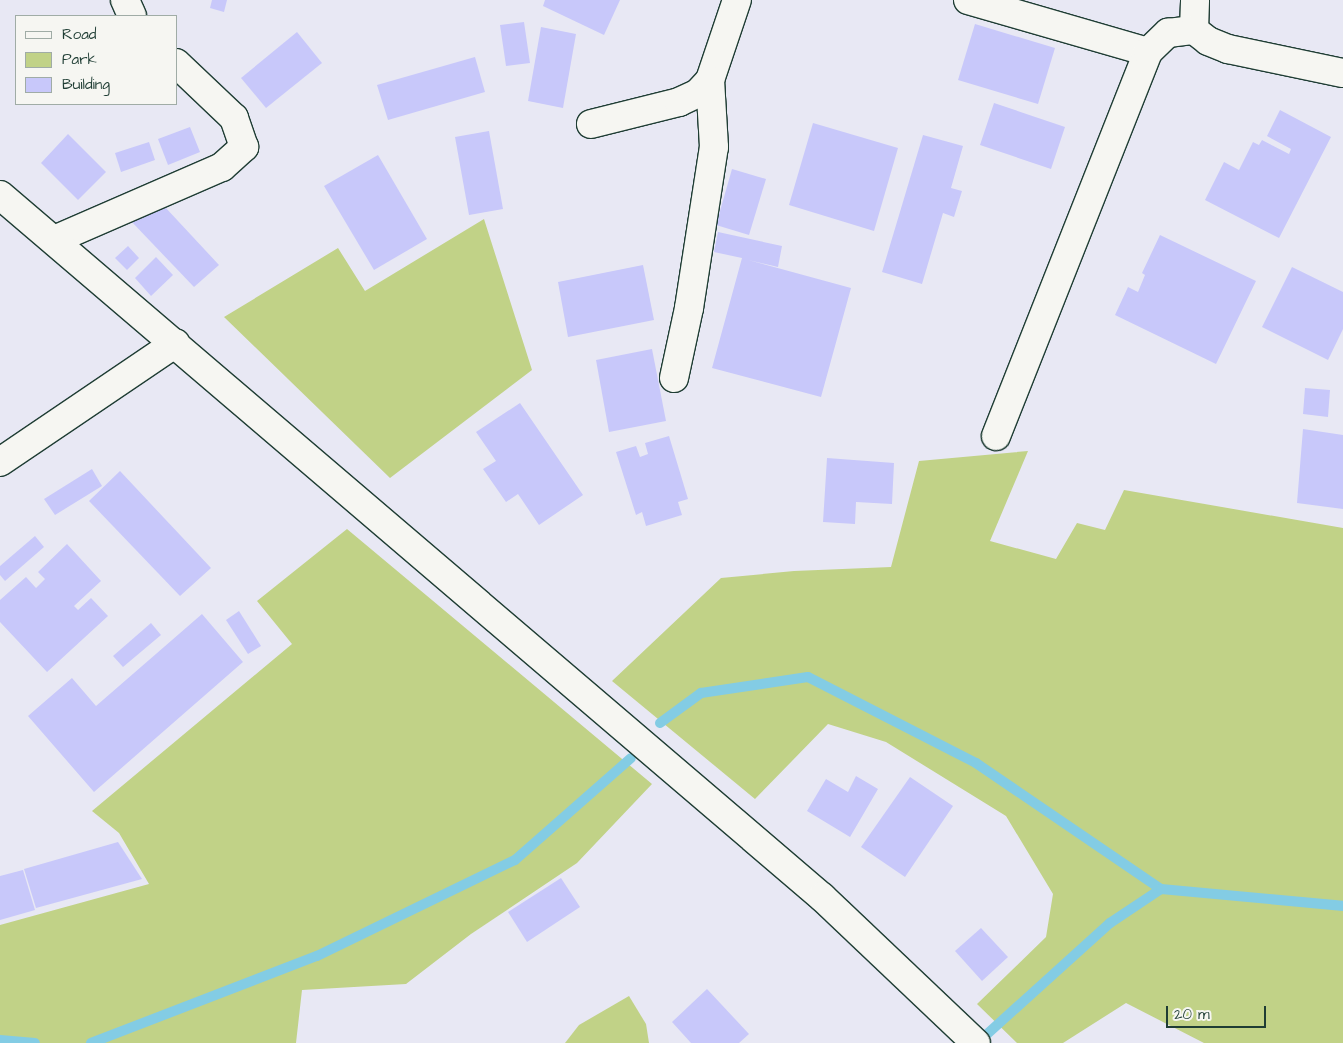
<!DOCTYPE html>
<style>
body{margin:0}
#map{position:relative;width:1343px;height:1043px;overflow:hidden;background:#e8e8f4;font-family:"Architects Daughter",sans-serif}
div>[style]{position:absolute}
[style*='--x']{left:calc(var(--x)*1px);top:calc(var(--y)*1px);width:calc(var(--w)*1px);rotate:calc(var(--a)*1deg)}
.green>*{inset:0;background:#c1d287}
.stream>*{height:10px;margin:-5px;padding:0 5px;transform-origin:5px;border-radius:5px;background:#83cce4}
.building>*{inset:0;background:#c8c8fa}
.roads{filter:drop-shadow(1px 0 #1f3d34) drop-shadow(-1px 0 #1f3d34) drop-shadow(0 1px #1f3d34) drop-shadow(0 -1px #1f3d34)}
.minor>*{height:28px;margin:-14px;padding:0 14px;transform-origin:14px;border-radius:14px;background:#f6f6f2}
.tertiary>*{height:28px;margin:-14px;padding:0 14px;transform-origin:14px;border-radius:14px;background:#f6f6f2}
span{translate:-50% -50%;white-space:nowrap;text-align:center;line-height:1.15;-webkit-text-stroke:5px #f6f6f2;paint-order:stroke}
.legend{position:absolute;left:15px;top:15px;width:162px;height:90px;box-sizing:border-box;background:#f6f6f2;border:1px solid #a0aca6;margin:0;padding:6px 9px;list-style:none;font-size:15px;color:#1f3d34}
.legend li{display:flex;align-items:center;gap:10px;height:25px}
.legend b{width:25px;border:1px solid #a0aca6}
.scale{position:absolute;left:1166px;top:1006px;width:100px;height:22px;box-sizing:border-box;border:2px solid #1f3d34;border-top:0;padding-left:6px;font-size:15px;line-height:18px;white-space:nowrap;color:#1f3d34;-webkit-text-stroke:4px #f6f6f2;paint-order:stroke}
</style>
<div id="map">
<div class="green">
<i style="clip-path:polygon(484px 219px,532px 370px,390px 478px,224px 317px,338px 248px,365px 291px)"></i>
<i style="clip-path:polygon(1028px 451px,990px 541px,1056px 559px,1077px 523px,1105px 530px,1124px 490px,1343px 528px,1343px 1043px,1204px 1043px,1126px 1003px,1063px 1043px,1017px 1043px,977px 1004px,1046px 937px,1053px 894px,1006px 816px,886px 742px,828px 724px,755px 799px,612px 681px,721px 578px,794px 571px,891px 567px,919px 461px)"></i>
<i style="clip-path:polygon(347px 529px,652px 784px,577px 863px,471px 934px,406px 984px,302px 990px,296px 1043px,0 1043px,0 925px,149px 884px,119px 833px,92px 811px,292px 644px,257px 601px)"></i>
<i style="clip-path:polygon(629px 996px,646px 1024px,649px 1043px,565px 1043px,579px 1025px)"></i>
</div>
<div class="stream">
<i style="--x:660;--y:723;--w:51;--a:-36.2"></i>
<i style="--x:701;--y:693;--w:108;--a:-8.5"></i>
<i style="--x:808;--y:677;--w:189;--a:27.1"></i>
<i style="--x:976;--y:763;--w:224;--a:34.3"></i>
<i style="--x:986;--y:1035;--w:167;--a:-42.1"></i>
<i style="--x:1110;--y:923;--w:61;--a:-33.7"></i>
<i style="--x:1161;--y:889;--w:183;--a:5.3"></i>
<i style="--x:0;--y:1040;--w:35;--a:5"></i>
<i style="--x:91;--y:1043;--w:242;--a:-21.1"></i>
<i style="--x:317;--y:956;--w:220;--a:-25.9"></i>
<i style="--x:515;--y:860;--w:154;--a:-41.3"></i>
</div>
<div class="building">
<i style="clip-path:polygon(212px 0,227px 0,224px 12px,210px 8px)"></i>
<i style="clip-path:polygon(545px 0,620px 0,604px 35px,543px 6px)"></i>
<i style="clip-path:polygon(524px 22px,530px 63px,506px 66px,500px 25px)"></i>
<i style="clip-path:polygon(975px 24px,1055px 48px,1038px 104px,958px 80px)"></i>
<i style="clip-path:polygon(541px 27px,576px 34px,563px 108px,528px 101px)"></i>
<i style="clip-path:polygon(297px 32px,322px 63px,266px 108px,241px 78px)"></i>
<i style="clip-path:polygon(475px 57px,485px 92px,388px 120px,377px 85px)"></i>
<i style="clip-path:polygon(994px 103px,1065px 127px,1051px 169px,980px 145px)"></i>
<i style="clip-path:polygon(1280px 110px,1331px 137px,1279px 238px,1205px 200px,1224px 162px,1239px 170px,1253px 142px,1259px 145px,1262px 140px,1289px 154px,1291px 149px,1267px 136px)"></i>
<i style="clip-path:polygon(813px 123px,898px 148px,874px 231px,789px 205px)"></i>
<i style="clip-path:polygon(190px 127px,200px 152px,168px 165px,158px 139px)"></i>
<i style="clip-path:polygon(489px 131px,503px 209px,469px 215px,455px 137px)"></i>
<i style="clip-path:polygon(68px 134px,106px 172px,78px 200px,41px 163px)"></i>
<i style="clip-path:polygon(923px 135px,963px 146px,951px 188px,962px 191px,954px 217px,943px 213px,922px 284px,882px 272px)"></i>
<i style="clip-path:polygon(149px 142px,155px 160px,121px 172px,115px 153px)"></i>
<i style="clip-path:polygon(378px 155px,427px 239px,374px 270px,324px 186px)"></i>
<i style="clip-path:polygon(732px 169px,766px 179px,749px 235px,716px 225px)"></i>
<i style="clip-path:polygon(165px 207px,219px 265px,194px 287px,130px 220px)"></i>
<i style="clip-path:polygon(718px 232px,782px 246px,778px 267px,748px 260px,851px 288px,821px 397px,712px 368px,742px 258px,714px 252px)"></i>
<i style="clip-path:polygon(1160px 235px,1256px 281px,1216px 364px,1115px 315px,1128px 287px,1138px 292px,1145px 275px,1142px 273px)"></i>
<i style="clip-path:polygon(128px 246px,139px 258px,127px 270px,115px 258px)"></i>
<i style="clip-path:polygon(156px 257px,173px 275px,151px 296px,135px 278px)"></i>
<i style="clip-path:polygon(643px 265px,654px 320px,568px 337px,558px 282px)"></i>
<i style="clip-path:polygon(1292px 267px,1343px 292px,1343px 329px,1328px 360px,1262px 327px)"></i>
<i style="clip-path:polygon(652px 349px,666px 421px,609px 432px,596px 360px)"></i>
<i style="clip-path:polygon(1305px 388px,1330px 390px,1328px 417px,1303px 414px)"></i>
<i style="clip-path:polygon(520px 403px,583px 495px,539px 525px,518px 494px,506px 502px,483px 469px,496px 461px,476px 432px)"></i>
<i style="clip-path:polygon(1303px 429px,1343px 435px,1343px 509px,1297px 503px)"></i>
<i style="clip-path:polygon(669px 436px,688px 499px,678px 502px,682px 515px,646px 526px,642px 512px,636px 515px,616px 452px,636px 446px,640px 457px,648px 454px,645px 443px)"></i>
<i style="clip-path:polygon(827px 458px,894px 463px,892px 504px,856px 502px,855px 524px,823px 522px)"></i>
<i style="clip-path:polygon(92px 469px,102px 486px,55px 515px,44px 499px)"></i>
<i style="clip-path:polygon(120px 471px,211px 568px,180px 596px,89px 501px)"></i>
<i style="clip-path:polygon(35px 536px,44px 547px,5px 581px,0 575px,0 566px)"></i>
<i style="clip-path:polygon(67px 544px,101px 581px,74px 606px,78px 610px,91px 598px,108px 616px,47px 672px,0 622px,0 600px,26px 577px,36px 588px,45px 579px,38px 572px)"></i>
<i style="clip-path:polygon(239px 611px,261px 646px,248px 654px,226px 620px)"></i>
<i style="clip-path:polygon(202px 614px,243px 662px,94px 792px,28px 716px,72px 678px,96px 706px)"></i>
<i style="clip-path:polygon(151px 623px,161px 635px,123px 667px,113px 656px)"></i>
<i style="clip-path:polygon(856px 776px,878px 789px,850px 837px,807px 811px,826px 779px,848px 792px)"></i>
<i style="clip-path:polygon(910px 777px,953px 806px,905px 877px,861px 847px)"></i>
<i style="clip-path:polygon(118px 842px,142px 879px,36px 908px,24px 869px)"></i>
<i style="clip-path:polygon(23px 870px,35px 910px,0 920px,0 876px)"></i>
<i style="clip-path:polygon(561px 878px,580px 907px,527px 942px,508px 912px)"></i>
<i style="clip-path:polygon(981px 928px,1008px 957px,982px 981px,955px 951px)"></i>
<i style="clip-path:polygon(707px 989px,749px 1034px,739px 1043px,691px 1043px,672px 1022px)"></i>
</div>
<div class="roads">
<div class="minor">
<i style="--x:125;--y:0;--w:17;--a:66"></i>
<i style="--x:968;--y:0;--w:187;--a:16.1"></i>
<i style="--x:1194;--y:30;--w:30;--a:-88"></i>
<i style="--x:591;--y:124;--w:91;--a:-14"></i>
<i style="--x:679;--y:102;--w:21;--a:-25"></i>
<i style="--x:698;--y:93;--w:18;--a:-47"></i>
<i style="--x:710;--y:80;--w:84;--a:-71.4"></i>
<i style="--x:54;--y:240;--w:183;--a:-23.5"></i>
<i style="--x:222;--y:167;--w:30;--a:-42"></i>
<i style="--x:244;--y:147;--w:31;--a:-109"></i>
<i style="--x:234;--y:118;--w:80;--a:-136.5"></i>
<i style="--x:674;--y:378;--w:72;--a:-77.9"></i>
<i style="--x:689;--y:308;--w:163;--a:-81.2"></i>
<i style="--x:714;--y:147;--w:67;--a:-93.4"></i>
<i style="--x:996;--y:436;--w:413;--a:-68.4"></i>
<i style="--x:1148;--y:52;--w:28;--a:-44"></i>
<i style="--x:1168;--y:33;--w:26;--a:-7"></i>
<i style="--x:1194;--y:30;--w:18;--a:38"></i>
<i style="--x:1208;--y:41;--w:22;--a:22"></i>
<i style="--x:1228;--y:49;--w:117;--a:11.8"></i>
<i style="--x:0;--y:462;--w:212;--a:-34.1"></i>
</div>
<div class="tertiary">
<i style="--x:0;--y:195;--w:1081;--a:40.5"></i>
<i style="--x:822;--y:897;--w:212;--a:43.5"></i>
</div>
</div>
<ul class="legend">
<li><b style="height:6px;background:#f6f6f2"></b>Road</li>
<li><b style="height:14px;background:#c1d287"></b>Park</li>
<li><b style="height:14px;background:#c8c8fa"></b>Building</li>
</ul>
<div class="scale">20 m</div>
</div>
